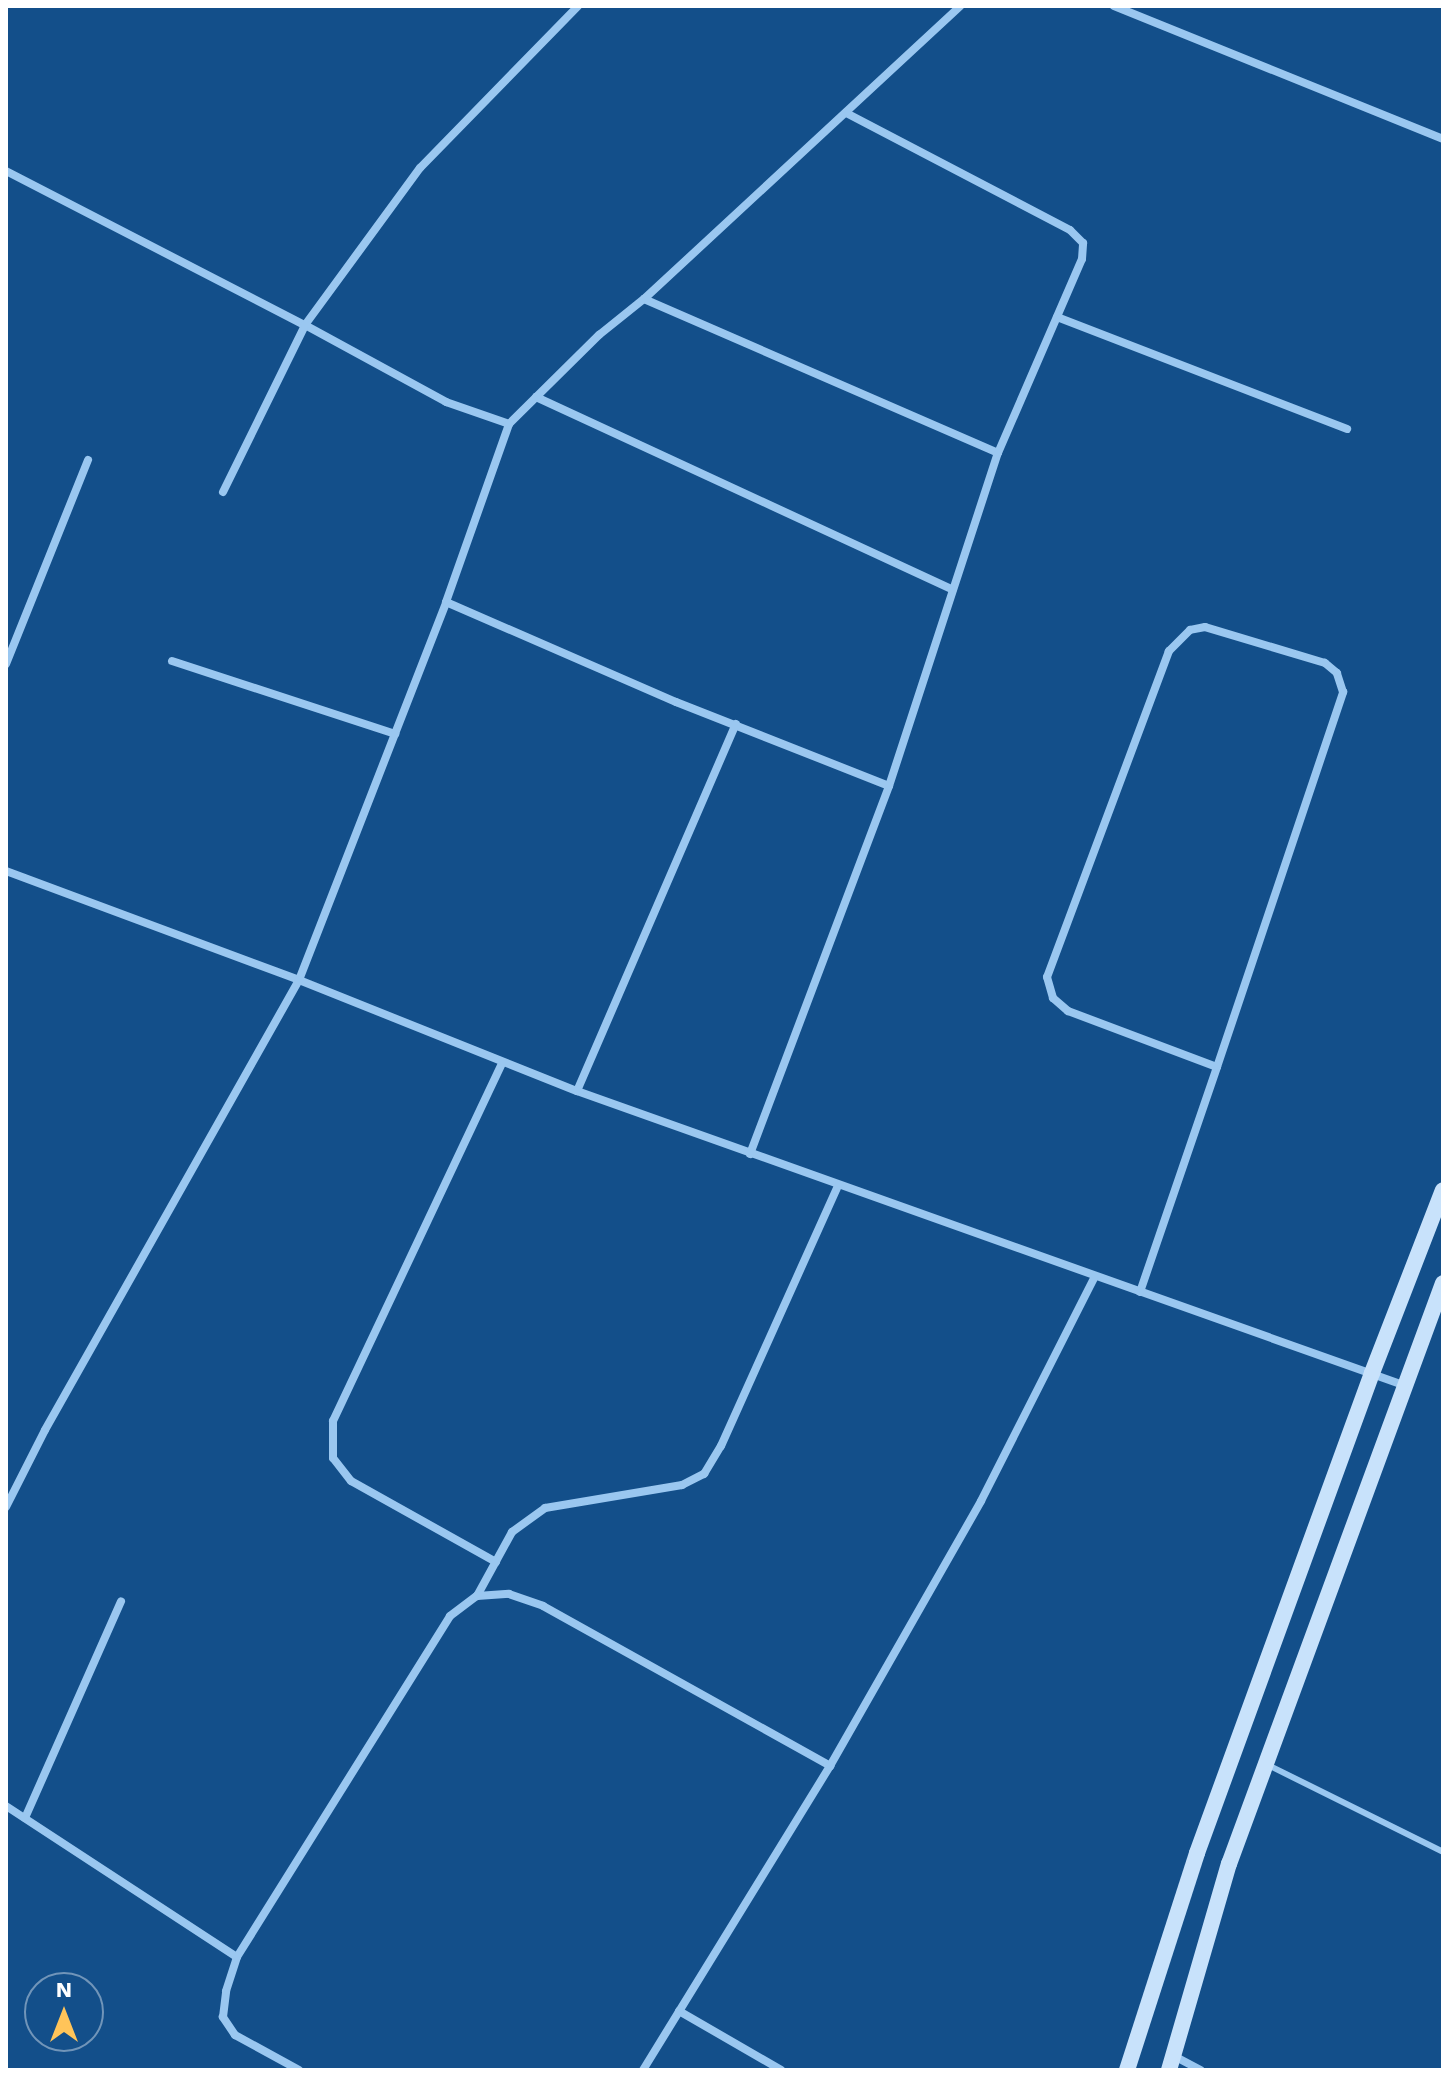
<!DOCTYPE html>
<style>
body{margin:0}
#map{position:relative;width:1449px;height:2076px;overflow:hidden;background:#134f8a;font-family:"Work Sans",sans-serif}
div>[style]{position:absolute}
[style*='--x']{left:calc(var(--x)*1px);top:calc(var(--y)*1px);width:calc(var(--w)*1px);rotate:calc(var(--a)*1deg)}
.lane>*{height:6px;margin:-3px;padding:0 3px;transform-origin:3px;border-radius:3px;background:#9ac7f0}
.street>*{height:8px;margin:-4px;padding:0 4px;transform-origin:4px;border-radius:4px;background:#9ac7f0}
.secondary>*{height:16px;margin:-8px;padding:0 8px;transform-origin:8px;border-radius:8px;background:#c8e2fb}
span{translate:-50% -50%;white-space:nowrap;text-align:center;line-height:1.15;-webkit-text-stroke:7px #134f8a;paint-order:stroke}
.frame{position:absolute;inset:0;border:8px solid #fff;pointer-events:none}
.north{position:absolute;left:24px;top:1972px;width:80px;height:80px;box-sizing:border-box;background:#134f8a;border:2px solid #7195b9;border-radius:50%;rotate:0deg;font-size:22px;font-weight:700;line-height:32px;text-align:center;color:#fff}
.north::after{content:'';display:block;margin:auto;width:28px;height:36px;background:#ffc459;clip-path:polygon(50% 0,100% 100%,50% 72%,0 100%)}
</style>
<div id="map">
<div class="lane">
<i style="--x:1266;--y:1764;--w:198;--a:26.4"></i>
</div>
<div class="street">
<i style="--x:1114;--y:6;--w:355;--a:22"></i>
<i style="--x:6;--y:171;--w:336;--a:27.3"></i>
<i style="--x:305;--y:325;--w:161;--a:28.6"></i>
<i style="--x:446;--y:402;--w:67;--a:19.2"></i>
<i style="--x:644;--y:299;--w:386;--a:23.5"></i>
<i style="--x:1057;--y:317;--w:311;--a:21.1"></i>
<i style="--x:536;--y:397;--w:459;--a:24.8"></i>
<i style="--x:223;--y:492;--w:186;--a:-63.8"></i>
<i style="--x:305;--y:325;--w:195;--a:-53.8"></i>
<i style="--x:420;--y:168;--w:226;--a:-45.7"></i>
<i style="--x:446;--y:602;--w:251;--a:23.5"></i>
<i style="--x:676;--y:702;--w:229;--a:21.5"></i>
<i style="--x:172;--y:661;--w:235;--a:18.1"></i>
<i style="--x:6;--y:664;--w:220;--a:-68.1"></i>
<i style="--x:6;--y:871;--w:313;--a:20.4"></i>
<i style="--x:299;--y:980;--w:299;--a:21.8"></i>
<i style="--x:577;--y:1091;--w:877;--a:19.59"></i>
<i style="--x:577;--y:1091;--w:400;--a:-66.6"></i>
<i style="--x:750;--y:1154;--w:393;--a:-69.3"></i>
<i style="--x:889;--y:786;--w:350;--a:-71.9"></i>
<i style="--x:998;--y:453;--w:211;--a:-66.6"></i>
<i style="--x:1082;--y:259;--w:16;--a:-86"></i>
<i style="--x:1083;--y:243;--w:18;--a:-135"></i>
<i style="--x:1070;--y:230;--w:253;--a:-152.4"></i>
<i style="--x:1140;--y:1292;--w:238;--a:-71.1"></i>
<i style="--x:1217;--y:1067;--w:396;--a:-71.4"></i>
<i style="--x:1343;--y:692;--w:20;--a:-108"></i>
<i style="--x:1337;--y:673;--w:16;--a:-140"></i>
<i style="--x:1325;--y:663;--w:125;--a:-163.3"></i>
<i style="--x:1205;--y:627;--w:15;--a:169"></i>
<i style="--x:1190;--y:630;--w:30;--a:135"></i>
<i style="--x:1169;--y:651;--w:348;--a:110.5"></i>
<i style="--x:1047;--y:977;--w:22;--a:74"></i>
<i style="--x:1053;--y:998;--w:20;--a:41"></i>
<i style="--x:1068;--y:1011;--w:159;--a:20.6"></i>
<i style="--x:6;--y:1507;--w:86;--a:-63.1"></i>
<i style="--x:45;--y:1430;--w:517;--a:-60.56"></i>
<i style="--x:299;--y:980;--w:406;--a:-68.7"></i>
<i style="--x:446;--y:602;--w:189;--a:-70.5"></i>
<i style="--x:509;--y:424;--w:127;--a:-44.7"></i>
<i style="--x:599;--y:335;--w:58;--a:-38.7"></i>
<i style="--x:644;--y:299;--w:431;--a:-42.8"></i>
<i style="--x:496;--y:1562;--w:166;--a:-150.8"></i>
<i style="--x:351;--y:1481;--w:29;--a:-128"></i>
<i style="--x:333;--y:1458;--w:37;--a:-90"></i>
<i style="--x:333;--y:1421;--w:397;--a:-64.7"></i>
<i style="--x:477;--y:1596;--w:73;--a:-61.3"></i>
<i style="--x:512;--y:1532;--w:41;--a:-36"></i>
<i style="--x:545;--y:1508;--w:139;--a:-9.5"></i>
<i style="--x:682;--y:1485;--w:25;--a:-27"></i>
<i style="--x:704;--y:1474;--w:33;--a:-59"></i>
<i style="--x:721;--y:1446;--w:285;--a:-65.8"></i>
<i style="--x:6;--y:1806;--w:276;--a:33.2"></i>
<i style="--x:25;--y:1818;--w:237;--a:-66.1"></i>
<i style="--x:679;--y:2011;--w:118;--a:30"></i>
<i style="--x:1174;--y:2056;--w:30;--a:28"></i>
<i style="--x:299;--y:2070;--w:73;--a:-151.3"></i>
<i style="--x:235;--y:2035;--w:22;--a:-124"></i>
<i style="--x:223;--y:2017;--w:26;--a:-83"></i>
<i style="--x:226;--y:1991;--w:36;--a:-72"></i>
<i style="--x:237;--y:1957;--w:402;--a:-58"></i>
<i style="--x:450;--y:1616;--w:34;--a:-37"></i>
<i style="--x:477;--y:1596;--w:32;--a:-4"></i>
<i style="--x:509;--y:1594;--w:36;--a:19"></i>
<i style="--x:543;--y:1606;--w:329;--a:29.1"></i>
<i style="--x:643;--y:2070;--w:357;--a:-58.4"></i>
<i style="--x:830;--y:1766;--w:305;--a:-60.3"></i>
<i style="--x:981;--y:1501;--w:250;--a:-63.1"></i>
</div>
<div class="secondary">
<i style="--x:1127;--y:2070;--w:228;--a:-72.1"></i>
<i style="--x:1197;--y:1853;--w:511;--a:-69.97"></i>
<i style="--x:1372;--y:1373;--w:196;--a:-68.8"></i>
<i style="--x:1169;--y:2070;--w:215;--a:-73.8"></i>
<i style="--x:1229;--y:1864;--w:619;--a:-69.78"></i>
</div>
<div class="frame"></div>
<div class="north">N</div>
</div>
